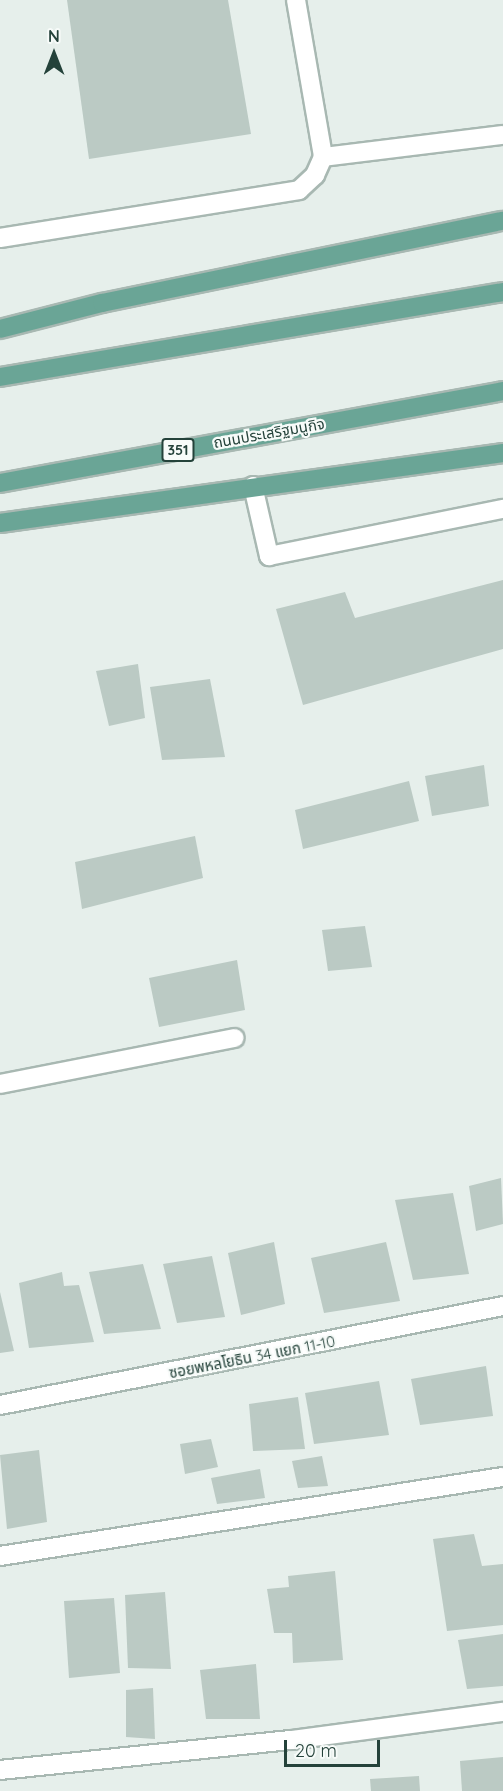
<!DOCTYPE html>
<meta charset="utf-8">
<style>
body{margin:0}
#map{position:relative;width:503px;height:1791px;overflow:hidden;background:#e6efeb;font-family:Quicksand,"Noto Sans Thai",sans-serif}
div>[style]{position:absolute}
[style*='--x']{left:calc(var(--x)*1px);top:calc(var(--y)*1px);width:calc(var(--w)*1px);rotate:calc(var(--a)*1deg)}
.building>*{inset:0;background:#bbcac4}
.roads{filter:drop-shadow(2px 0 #a8b8b2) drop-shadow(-2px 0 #a8b8b2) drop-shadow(0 2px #a8b8b2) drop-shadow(0 -2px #a8b8b2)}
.minor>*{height:18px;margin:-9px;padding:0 9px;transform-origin:9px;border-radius:9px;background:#fff}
.major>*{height:18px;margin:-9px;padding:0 9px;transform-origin:9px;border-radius:9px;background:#6aa596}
span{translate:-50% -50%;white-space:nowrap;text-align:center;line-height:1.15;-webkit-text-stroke:4.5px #f7fbf9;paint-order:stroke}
.shield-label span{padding:2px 4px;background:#f7fbf9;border:2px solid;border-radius:4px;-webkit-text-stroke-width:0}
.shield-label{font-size:14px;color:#24423a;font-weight:700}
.street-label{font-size:15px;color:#24423a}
.north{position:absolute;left:24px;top:24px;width:60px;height:60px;-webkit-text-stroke:4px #f7fbf9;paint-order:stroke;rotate:0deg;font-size:16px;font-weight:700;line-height:24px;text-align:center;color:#24423a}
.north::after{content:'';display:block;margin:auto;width:21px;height:27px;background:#24423a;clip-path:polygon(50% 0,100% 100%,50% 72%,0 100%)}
.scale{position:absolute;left:284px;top:1740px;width:96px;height:27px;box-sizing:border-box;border:3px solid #24423a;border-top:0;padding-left:8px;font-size:18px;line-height:21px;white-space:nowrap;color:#24423a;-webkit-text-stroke:4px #f7fbf9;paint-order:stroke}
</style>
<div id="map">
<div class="building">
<i style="clip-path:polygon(67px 0,228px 0,251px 134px,89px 159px)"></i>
<i style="clip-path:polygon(503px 580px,503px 649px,303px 705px,276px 609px,345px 592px,355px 618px)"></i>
<i style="clip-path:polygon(138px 664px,145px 718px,109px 726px,96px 671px)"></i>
<i style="clip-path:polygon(210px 679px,225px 757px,162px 760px,150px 687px)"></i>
<i style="clip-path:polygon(484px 765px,489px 806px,432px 816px,425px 776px)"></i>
<i style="clip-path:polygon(409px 781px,419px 821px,303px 849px,295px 810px)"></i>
<i style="clip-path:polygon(195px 836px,203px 878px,82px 909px,75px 862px)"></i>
<i style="clip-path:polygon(365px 926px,372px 967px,328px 971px,322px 930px)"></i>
<i style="clip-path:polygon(237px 960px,245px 1010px,159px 1027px,149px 978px)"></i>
<i style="clip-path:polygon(501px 1178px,503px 1224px,476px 1231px,469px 1186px)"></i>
<i style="clip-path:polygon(453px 1193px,469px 1274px,413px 1280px,395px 1200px)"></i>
<i style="clip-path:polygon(274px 1242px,285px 1304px,241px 1315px,228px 1253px)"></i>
<i style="clip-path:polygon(386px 1242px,400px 1301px,324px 1313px,311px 1258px)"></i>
<i style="clip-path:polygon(212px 1256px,225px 1317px,177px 1323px,163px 1264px)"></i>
<i style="clip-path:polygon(143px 1264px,161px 1329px,104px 1334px,89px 1272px)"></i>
<i style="clip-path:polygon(62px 1272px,64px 1286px,79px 1285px,94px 1342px,29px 1348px,19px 1283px)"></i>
<i style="clip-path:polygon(0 1292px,14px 1351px,0 1353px)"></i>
<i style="clip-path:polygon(486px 1366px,493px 1416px,420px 1425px,411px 1379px)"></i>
<i style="clip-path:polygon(379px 1381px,389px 1435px,314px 1444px,305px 1393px)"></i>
<i style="clip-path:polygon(298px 1397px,305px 1449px,253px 1451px,249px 1404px)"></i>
<i style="clip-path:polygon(211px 1439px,218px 1467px,185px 1474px,180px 1444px)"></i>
<i style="clip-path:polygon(39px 1450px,47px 1522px,7px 1529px,0 1455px)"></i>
<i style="clip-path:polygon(322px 1456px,328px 1486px,298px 1488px,292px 1461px)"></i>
<i style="clip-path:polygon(260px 1469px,265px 1498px,217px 1504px,211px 1478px)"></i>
<i style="clip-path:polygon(474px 1534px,482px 1566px,503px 1564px,503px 1625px,447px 1631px,433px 1539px)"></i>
<i style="clip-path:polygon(335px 1571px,343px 1660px,293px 1663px,292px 1633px,274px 1633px,267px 1589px,289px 1587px,288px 1576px)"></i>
<i style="clip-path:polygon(165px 1592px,171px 1669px,128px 1668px,125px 1595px)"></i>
<i style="clip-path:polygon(114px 1598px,120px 1673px,69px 1678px,64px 1601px)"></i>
<i style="clip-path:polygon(503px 1634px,503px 1686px,467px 1689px,458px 1640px)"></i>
<i style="clip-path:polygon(256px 1664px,260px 1719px,206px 1719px,200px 1670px)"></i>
<i style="clip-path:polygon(153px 1688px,155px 1739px,126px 1737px,126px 1690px)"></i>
<i style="clip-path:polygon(503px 1757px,503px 1791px,462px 1791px,460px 1761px)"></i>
<i style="clip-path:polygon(419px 1776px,420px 1791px,371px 1791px,370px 1779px)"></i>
</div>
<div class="roads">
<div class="minor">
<i style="--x:296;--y:0;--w:159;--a:80.2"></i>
<i style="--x:0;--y:238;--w:303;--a:-9.1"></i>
<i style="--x:299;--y:190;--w:22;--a:-43"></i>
<i style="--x:315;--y:175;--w:20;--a:-66"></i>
<i style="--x:323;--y:157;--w:181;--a:-7"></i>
<i style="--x:253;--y:486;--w:72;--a:77.1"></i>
<i style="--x:269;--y:556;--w:239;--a:-11.4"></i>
<i style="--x:0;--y:1084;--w:239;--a:-11.1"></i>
<i style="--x:0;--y:1405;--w:513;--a:-11.13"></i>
<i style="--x:0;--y:1556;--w:509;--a:-8.93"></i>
<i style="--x:0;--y:1770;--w:294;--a:-5.9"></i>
<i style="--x:292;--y:1740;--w:213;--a:-7.6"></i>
</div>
<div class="major">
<i style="--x:0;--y:329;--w:105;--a:-14.3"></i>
<i style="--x:102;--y:303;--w:409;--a:-11.6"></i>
<i style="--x:0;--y:377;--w:510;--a:-9.59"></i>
<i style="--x:0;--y:483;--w:511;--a:-10.36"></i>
<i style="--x:0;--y:523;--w:508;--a:-7.92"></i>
</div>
</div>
<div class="shield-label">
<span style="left:178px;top:450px">351</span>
</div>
<div class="street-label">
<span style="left:269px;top:433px;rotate:-10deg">ถนนประเสริฐมนูกิจ</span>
<span style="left:252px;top:1357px;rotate:-11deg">ซอยพหลโยธิน 34 แยก 11-10</span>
</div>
<div class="north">N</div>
<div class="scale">20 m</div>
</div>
